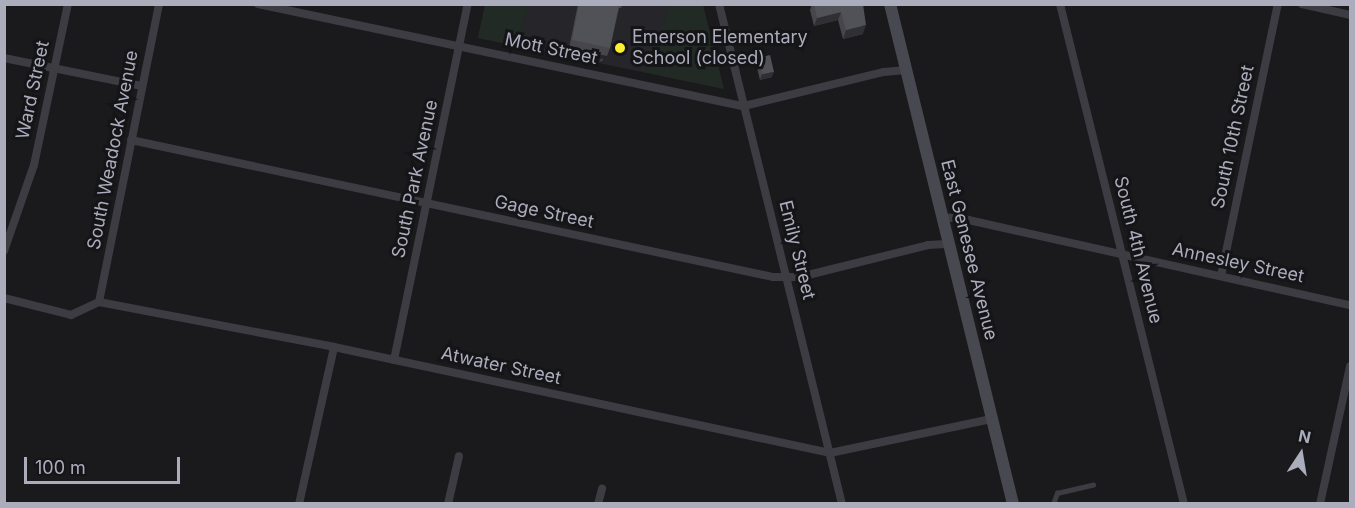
<!DOCTYPE html>
<style>
body{margin:0}
#map{position:relative;width:1355px;height:508px;overflow:hidden;background:#1a191c;font-family:Inter,sans-serif}
div>[style]{position:absolute}
[style*='--x']{left:calc(var(--x)*1px);top:calc(var(--y)*1px);width:calc(var(--w)*1px);rotate:calc(var(--a)*1deg)}
.built>*{inset:0;background:#262529}
.green>*{inset:0;background:#212a24}
.path>*{height:2px;margin-top:-1px;transform-origin:0;background:repeating-linear-gradient(90deg,#404048 0 3px,transparent 0 7.5px)}
.lane>*{height:4.5px;margin:-2.25px;padding:0 2.25px;transform-origin:2.25px;border-radius:2.25px;background:#3d3c43}
.street>*{height:8px;margin:-4px;padding:0 4px;transform-origin:4px;border-radius:4px;background:#3d3c43}
.secondary>*{height:12px;margin:-6px;padding:0 6px;transform-origin:6px;border-radius:6px;background:#484851}
.wall>*{inset:0;background:#47464c}
.shaded-wall>*{inset:0;background:#302f34}
.building>*{inset:0;background:#515158}
.dots>*{width:16px;height:16px;translate:-50% -50%;box-sizing:border-box;border:3px solid #151417;border-radius:50%}
span{translate:-50% -50%;white-space:nowrap;text-align:center;line-height:1.15;-webkit-text-stroke:6px #151417;paint-order:stroke}
.poi-label{font-size:18px;color:#abacbc}
.left{translate:0 -50%;text-align:left}
.street-label{font-size:18px;color:#abacbc}
.frame{position:absolute;inset:0;border:6px solid #abacbc;pointer-events:none}
.north{position:absolute;left:1271px;top:424px;width:60px;height:60px;-webkit-text-stroke:4px #151417;paint-order:stroke;rotate:12deg;font-size:16px;font-weight:700;line-height:24px;text-align:center;color:#abacbc}
.north::after{content:'';display:block;margin:auto;width:21px;height:27px;background:#abacbc;clip-path:polygon(50% 0,100% 100%,50% 72%,0 100%)}
.scale{position:absolute;left:24px;top:457px;width:156px;height:27px;box-sizing:border-box;border:3px solid #abacbc;border-top:0;padding-left:8px;font-size:18px;line-height:21px;white-space:nowrap;color:#abacbc;-webkit-text-stroke:4px #151417;paint-order:stroke}
</style>
<div id="map">
<div class="built">
<i style="clip-path:polygon(485px 5px,703px 5px,724px 89px,478px 38px)"></i>
</div>
<div class="green">
<i style="clip-path:polygon(671px 4px,703px 5px,724px 89px,643px 72px)"></i>
<i style="clip-path:polygon(485px 5px,527px 5px,518px 46px,478px 38px)"></i>
</div>
<div class="path">
<i style="--x:570;--y:58;--w:7;--a:-82"></i>
<i style="--x:571;--y:51;--w:4;--a:-14"></i>
<i style="--x:593;--y:63;--w:15;--a:-20"></i>
</div>
<div class="lane">
<i style="--x:1053;--y:504;--w:12;--a:-70"></i>
<i style="--x:1057;--y:493;--w:37;--a:-13"></i>
</div>
<div class="street">
<i style="--x:258;--y:4;--w:497;--a:11.9"></i>
<i style="--x:744;--y:106;--w:144;--a:-13.7"></i>
<i style="--x:884;--y:72;--w:22;--a:-5"></i>
<i style="--x:719;--y:4;--w:515;--a:76.18"></i>
<i style="--x:1060;--y:4;--w:515;--a:76.07"></i>
<i style="--x:1302;--y:4;--w:49;--a:12.9"></i>
<i style="--x:4;--y:58;--w:141;--a:11.5"></i>
<i style="--x:131;--y:140;--w:656;--a:12.05"></i>
<i style="--x:773;--y:277;--w:27;--a:0"></i>
<i style="--x:800;--y:277;--w:132;--a:-14"></i>
<i style="--x:928;--y:245;--w:22;--a:-3"></i>
<i style="--x:942;--y:217;--w:22;--a:5"></i>
<i style="--x:964;--y:219;--w:395;--a:12.6"></i>
<i style="--x:4;--y:251;--w:91;--a:-70.8"></i>
<i style="--x:34;--y:165;--w:165;--a:-78.1"></i>
<i style="--x:1221;--y:276;--w:278;--a:-78.2"></i>
<i style="--x:4;--y:298;--w:69;--a:14.2"></i>
<i style="--x:71;--y:315;--w:31;--a:-25"></i>
<i style="--x:99;--y:302;--w:239;--a:10.8"></i>
<i style="--x:334;--y:347;--w:507;--a:12.06"></i>
<i style="--x:830;--y:453;--w:166;--a:-11.9"></i>
<i style="--x:99;--y:302;--w:304;--a:-78.6"></i>
<i style="--x:394;--y:360;--w:364;--a:-78.3"></i>
<i style="--x:299;--y:504;--w:161;--a:-77.4"></i>
<i style="--x:448;--y:504;--w:49;--a:-77.1"></i>
<i style="--x:598;--y:504;--w:16;--a:-75"></i>
<i style="--x:1320;--y:504;--w:141;--a:-77.7"></i>
</div>
<div class="secondary">
<i style="--x:890;--y:4;--w:515;--a:76.18"></i>
</div>
<div class="wall">
<i style="clip-path:polygon(578px 4px,623px 4px,621px 8px,619px 8px,610px 48px,607px 56px,569px 48px)"></i>
<i style="clip-path:polygon(812px 4px,863px 4px,863px 34px,843px 39px,838px 20px,814px 26px,810px 10px)"></i>
<i style="clip-path:polygon(758px 58px,772px 77px,760px 80px,756px 64px)"></i>
</div>
<div class="shaded-wall">
<i style="clip-path:polygon(841px 12px,838px 20px,814px 26px,817px 18px)"></i>
<i style="clip-path:polygon(866px 25px,863px 34px,843px 39px,846px 30px)"></i>
<i style="clip-path:polygon(774px 72px,772px 77px,760px 80px,762px 74px)"></i>
</div>
<div class="building">
<i style="clip-path:polygon(579px 4px,619px 4px,610px 48px,572px 40px)"></i>
<i style="clip-path:polygon(814px 4px,863px 4px,866px 25px,846px 30px,841px 12px,817px 18px)"></i>
<i style="clip-path:polygon(770px 55px,774px 72px,762px 74px,758px 58px)"></i>
</div>
<div class="dots">
<i style="left:620px;top:48px;background:#fcef31"></i>
</div>
<div class="poi-label">
<span class="left" style="left:632px;top:48px">Emerson Elementary<br>School (closed)</span>
</div>
<div class="street-label">
<span style="left:551px;top:49px;rotate:12deg">Mott Street</span>
<span style="left:33px;top:90px;rotate:-78deg">Ward Street</span>
<span style="left:1233px;top:137px;rotate:-78deg">South 10th Street</span>
<span style="left:113px;top:150px;rotate:-79deg">South Weadock Avenue</span>
<span style="left:415px;top:179px;rotate:-78deg">South Park Avenue</span>
<span style="left:544px;top:212px;rotate:12deg">Gage Street</span>
<span style="left:797px;top:250px;rotate:76deg">Emily Street</span>
<span style="left:969px;top:250px;rotate:76deg">East Genesee Avenue</span>
<span style="left:1138px;top:250px;rotate:76deg">South 4th Avenue</span>
<span style="left:1238px;top:263px;rotate:12deg">Annesley Street</span>
<span style="left:501px;top:366px;rotate:12deg">Atwater Street</span>
</div>
<div class="frame"></div>
<div class="north">N</div>
<div class="scale">100 m</div>
</div>
